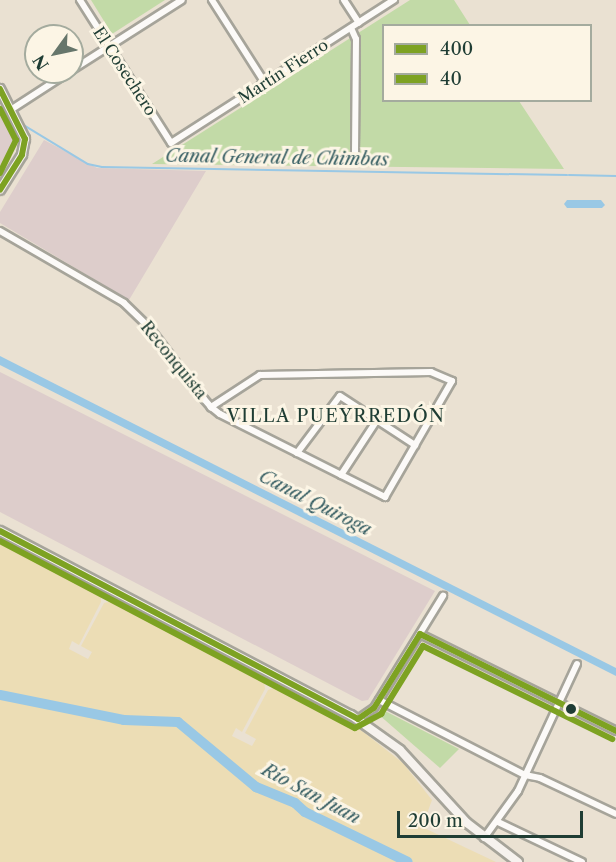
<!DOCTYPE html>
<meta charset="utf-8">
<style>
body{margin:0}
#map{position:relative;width:616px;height:862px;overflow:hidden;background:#eae1d2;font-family:"Libre Caslon Text",serif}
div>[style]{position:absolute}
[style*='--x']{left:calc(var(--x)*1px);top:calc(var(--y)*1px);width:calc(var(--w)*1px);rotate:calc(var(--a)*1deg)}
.industrial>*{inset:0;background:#ddcdcb}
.green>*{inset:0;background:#c2daa7}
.sand>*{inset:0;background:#ecddb5}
.water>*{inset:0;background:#99c8e5}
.stream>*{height:1.5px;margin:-0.75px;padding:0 0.75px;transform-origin:0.75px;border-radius:0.75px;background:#99c8e5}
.river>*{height:10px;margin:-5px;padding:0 5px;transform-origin:5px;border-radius:5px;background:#99c8e5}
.roads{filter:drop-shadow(2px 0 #a6a49a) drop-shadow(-2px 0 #a6a49a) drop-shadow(0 2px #a6a49a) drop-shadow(0 -2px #a6a49a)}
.street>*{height:6px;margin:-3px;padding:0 3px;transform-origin:3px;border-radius:3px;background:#fcfaf8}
.secondary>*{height:8px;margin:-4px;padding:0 4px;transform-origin:4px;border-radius:4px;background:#f6f2ee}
.bus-1>*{height:6px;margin:-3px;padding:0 3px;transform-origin:3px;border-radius:3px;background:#7da222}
.bus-2>*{height:6px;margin:-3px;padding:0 3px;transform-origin:3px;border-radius:3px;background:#7da222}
.dots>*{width:16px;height:16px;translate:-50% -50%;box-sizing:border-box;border:3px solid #fcf5e5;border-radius:50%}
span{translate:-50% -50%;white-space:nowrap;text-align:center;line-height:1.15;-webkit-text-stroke:6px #fcf5e5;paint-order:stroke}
.street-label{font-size:16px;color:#1f3d34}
.water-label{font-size:18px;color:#355d62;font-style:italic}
.neighbourhood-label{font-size:18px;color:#1f3d34;letter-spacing:1.5px}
.legend{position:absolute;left:382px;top:24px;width:210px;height:78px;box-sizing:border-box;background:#fcf5e5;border:2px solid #a4ab9e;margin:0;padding:8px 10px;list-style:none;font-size:18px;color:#1f3d34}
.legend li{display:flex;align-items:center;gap:12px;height:30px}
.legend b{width:30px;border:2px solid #a4ab9e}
.north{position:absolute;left:24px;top:24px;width:60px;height:60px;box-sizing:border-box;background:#fcf5e5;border:2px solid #a4ab9e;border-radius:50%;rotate:237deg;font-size:16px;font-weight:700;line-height:24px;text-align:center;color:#1f3d34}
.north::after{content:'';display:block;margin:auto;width:21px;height:27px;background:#66766b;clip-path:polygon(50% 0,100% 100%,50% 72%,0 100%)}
.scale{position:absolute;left:397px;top:811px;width:186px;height:27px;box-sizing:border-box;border:3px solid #1f3d34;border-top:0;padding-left:8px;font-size:18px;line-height:21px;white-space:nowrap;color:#1f3d34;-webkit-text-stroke:4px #fcf5e5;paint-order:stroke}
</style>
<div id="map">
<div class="industrial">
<i style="clip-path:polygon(0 113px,15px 122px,17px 139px,0 168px)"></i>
<i style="clip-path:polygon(44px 140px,97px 168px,206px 171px,129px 300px,0 223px,0 212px)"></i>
<i style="clip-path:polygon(0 372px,435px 591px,368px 700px,362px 701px,0 512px)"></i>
</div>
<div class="green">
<i style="clip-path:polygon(91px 0,165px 0,112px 34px)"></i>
<i style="clip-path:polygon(410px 0,454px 0,470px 25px,384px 26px,384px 100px,519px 101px,564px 169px,152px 164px)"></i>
<i style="clip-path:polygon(385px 711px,459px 749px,440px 768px,378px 714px)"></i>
</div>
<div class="sand">
<i style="clip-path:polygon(0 539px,101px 594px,101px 602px,79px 645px,72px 641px,69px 649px,88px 659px,92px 652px,81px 646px,104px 603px,115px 600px,264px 679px,265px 689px,242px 732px,236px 728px,232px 736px,252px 746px,256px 739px,245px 733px,268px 690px,279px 686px,362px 731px,403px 763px,432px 800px,422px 827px,496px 862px,0 862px)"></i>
</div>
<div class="water">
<i style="clip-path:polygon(567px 200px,601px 200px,605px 205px,602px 208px,567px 208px,564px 204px)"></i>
<i style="clip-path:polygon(0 356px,616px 668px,616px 676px,0 365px)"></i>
</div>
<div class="stream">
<i style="--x:0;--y:112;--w:11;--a:27"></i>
<i style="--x:22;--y:124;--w:77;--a:31.2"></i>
<i style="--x:88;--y:164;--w:14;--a:12"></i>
<i style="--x:102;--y:167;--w:465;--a:1"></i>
<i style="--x:569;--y:175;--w:47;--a:1.2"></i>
</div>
<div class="river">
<i style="--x:0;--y:695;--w:126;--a:11.4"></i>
<i style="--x:124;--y:720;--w:54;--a:2.1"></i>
<i style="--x:178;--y:722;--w:102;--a:39.8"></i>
<i style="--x:256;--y:787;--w:42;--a:22.3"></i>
<i style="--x:295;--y:803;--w:13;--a:42"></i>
<i style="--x:305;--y:812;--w:114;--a:25.9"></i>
</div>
<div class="roads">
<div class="street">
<i style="--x:80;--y:0;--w:169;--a:57.5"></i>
<i style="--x:171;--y:143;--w:265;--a:-32.7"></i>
<i style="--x:212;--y:0;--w:98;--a:57.4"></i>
<i style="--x:344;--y:0;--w:27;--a:57"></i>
<i style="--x:351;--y:28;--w:12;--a:66"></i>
<i style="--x:356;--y:39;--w:120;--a:90.5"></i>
<i style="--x:72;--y:70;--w:130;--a:-32.5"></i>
<i style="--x:12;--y:109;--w:68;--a:-33"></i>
<i style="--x:0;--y:231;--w:143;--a:30.1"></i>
<i style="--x:124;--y:303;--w:35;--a:44"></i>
<i style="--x:149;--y:327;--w:91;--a:52.6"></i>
<i style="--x:204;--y:399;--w:11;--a:49"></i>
<i style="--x:211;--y:407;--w:11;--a:38"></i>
<i style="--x:220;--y:414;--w:185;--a:26.7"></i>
<i style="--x:385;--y:497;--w:134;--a:-60"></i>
<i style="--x:452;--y:381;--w:23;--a:-157"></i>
<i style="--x:431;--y:372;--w:171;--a:179"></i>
<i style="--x:260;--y:375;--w:59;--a:146.9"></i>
<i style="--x:297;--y:453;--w:71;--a:-53"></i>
<i style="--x:340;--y:396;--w:90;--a:33.2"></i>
<i style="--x:341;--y:475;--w:66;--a:-56.8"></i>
<i style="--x:420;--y:634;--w:219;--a:26.3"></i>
<i style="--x:379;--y:700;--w:164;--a:27.2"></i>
<i style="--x:525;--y:775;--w:15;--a:11"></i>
<i style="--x:540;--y:778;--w:84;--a:25.3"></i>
<i style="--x:358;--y:719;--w:19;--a:-35"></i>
<i style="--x:374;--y:708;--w:132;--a:-58.4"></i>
<i style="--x:498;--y:822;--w:93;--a:25.5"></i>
<i style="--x:484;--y:838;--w:58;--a:-54.1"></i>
<i style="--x:518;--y:791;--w:140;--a:-65.1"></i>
</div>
<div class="secondary">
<i style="--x:0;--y:89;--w:56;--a:63.4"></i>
<i style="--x:25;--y:139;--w:16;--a:101"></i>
<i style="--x:22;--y:155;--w:41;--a:122.2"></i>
<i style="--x:0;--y:531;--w:396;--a:27.7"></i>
<i style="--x:351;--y:715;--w:60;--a:35.5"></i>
<i style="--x:400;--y:750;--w:99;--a:47.5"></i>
<i style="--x:467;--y:823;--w:64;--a:37.4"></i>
</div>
</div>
<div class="bus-1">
<i style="--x:0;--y:89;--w:56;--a:63.4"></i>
<i style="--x:25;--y:139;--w:16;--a:101"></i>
<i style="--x:22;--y:155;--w:41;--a:122.2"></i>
<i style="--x:0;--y:531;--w:404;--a:27.7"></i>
<i style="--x:420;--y:634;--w:219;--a:26.3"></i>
<i style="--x:358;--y:719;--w:19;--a:-35"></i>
<i style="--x:374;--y:708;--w:87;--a:-58.1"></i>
</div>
<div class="bus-2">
<i style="--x:0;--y:109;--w:35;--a:63"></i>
<i style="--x:16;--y:140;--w:37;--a:116"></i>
<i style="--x:0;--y:541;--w:401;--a:27.8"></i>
<i style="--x:355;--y:728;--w:30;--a:-28"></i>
<i style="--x:381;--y:714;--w:80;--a:-58.3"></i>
<i style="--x:423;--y:646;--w:211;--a:26.2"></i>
</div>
<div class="dots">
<i style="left:571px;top:709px;background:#1f3d34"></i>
</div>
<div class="street-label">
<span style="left:125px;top:71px;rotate:57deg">El Cosechero</span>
<span style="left:283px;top:71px;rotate:-33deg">Martín Fierro</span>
<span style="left:174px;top:360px;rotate:51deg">Reconquista</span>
</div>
<div class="water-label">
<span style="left:277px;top:158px;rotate:1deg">Canal General de Chimbas</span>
<span style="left:315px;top:503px;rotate:27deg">Canal Quiroga</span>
<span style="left:311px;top:794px;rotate:28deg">Río San Juan</span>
</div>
<div class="neighbourhood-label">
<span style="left:336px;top:416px">VILLA PUEYRREDÓN</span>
</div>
<ul class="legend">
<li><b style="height:8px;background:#7da222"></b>400</li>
<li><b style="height:8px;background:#7da222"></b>40</li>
</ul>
<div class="north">N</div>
<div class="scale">200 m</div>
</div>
